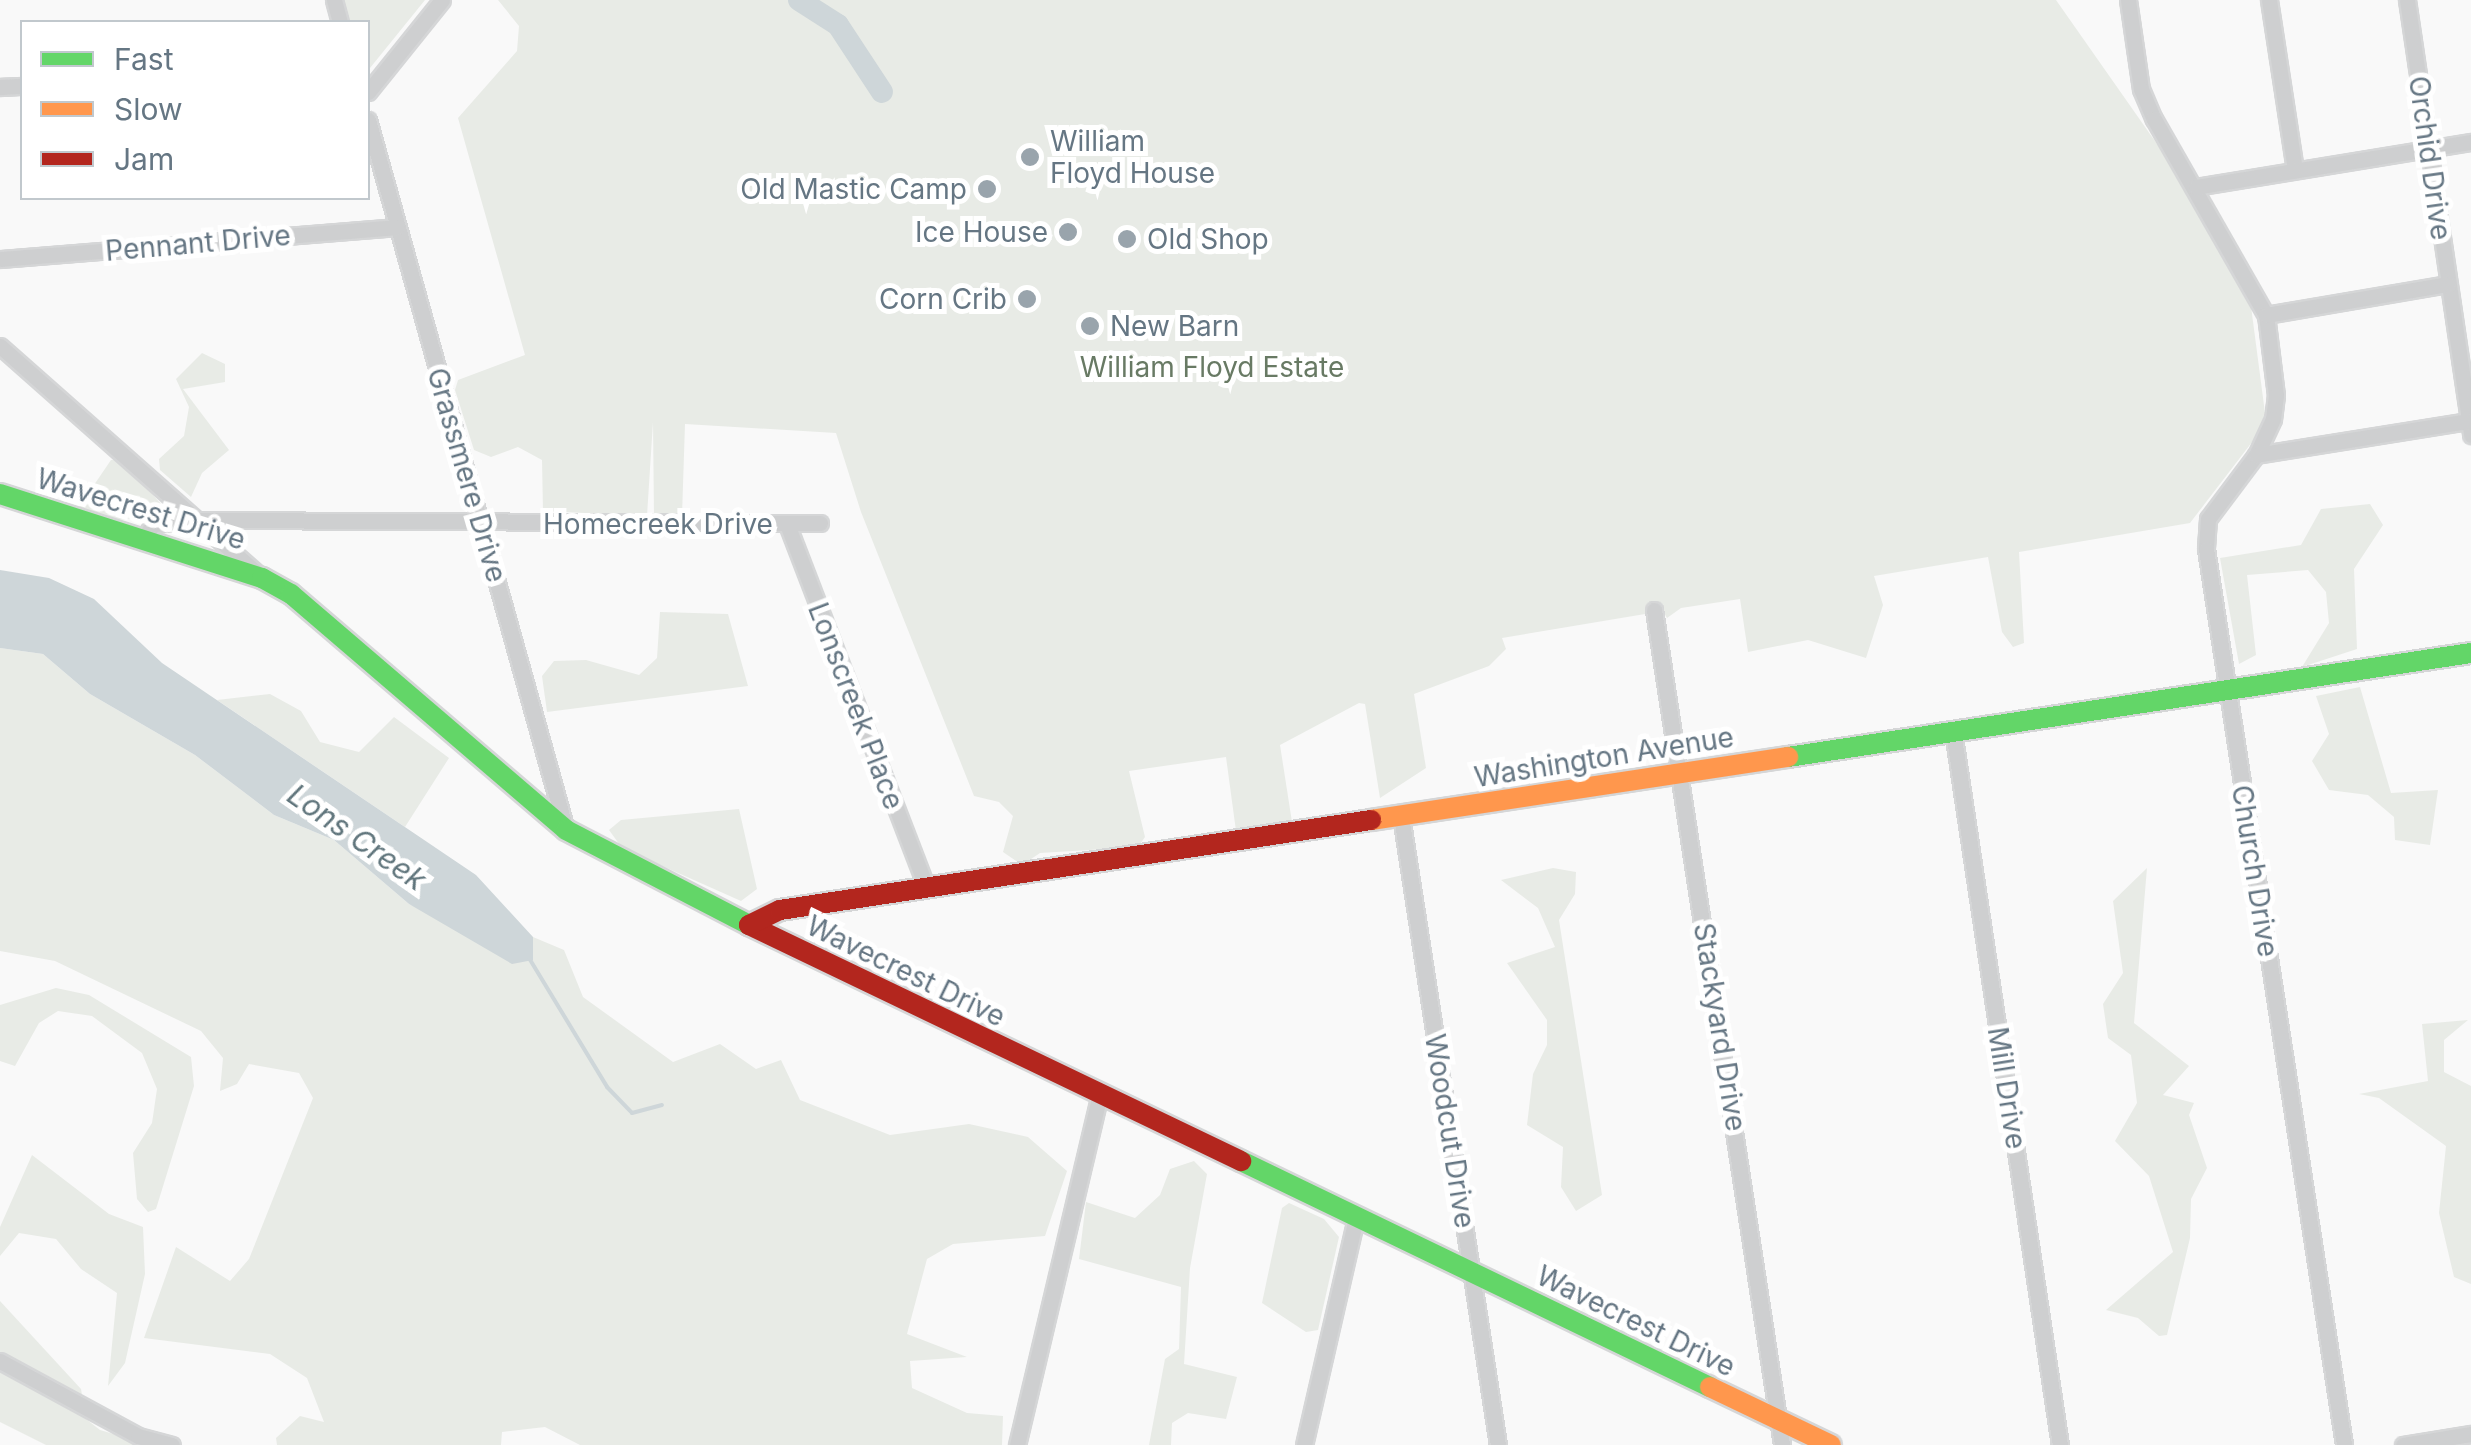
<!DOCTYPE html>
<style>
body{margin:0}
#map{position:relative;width:2471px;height:1445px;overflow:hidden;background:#f9f9f9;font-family:Inter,sans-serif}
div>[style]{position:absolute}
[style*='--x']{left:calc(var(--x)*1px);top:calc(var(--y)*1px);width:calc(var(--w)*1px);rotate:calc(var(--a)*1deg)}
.green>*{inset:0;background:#e8ebe6}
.water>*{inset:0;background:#ced6d9}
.stream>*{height:4px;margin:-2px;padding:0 2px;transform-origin:2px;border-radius:2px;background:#ced6d9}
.river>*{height:22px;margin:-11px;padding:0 11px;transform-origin:11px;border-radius:11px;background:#ced6d9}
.roads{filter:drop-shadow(2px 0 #d5d6d7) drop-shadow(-2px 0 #d5d6d7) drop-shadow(0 2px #d5d6d7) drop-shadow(0 -2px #d5d6d7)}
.street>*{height:15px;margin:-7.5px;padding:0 7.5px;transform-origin:7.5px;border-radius:7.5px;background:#cecfd0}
.fast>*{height:20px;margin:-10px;padding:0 10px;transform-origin:10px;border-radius:10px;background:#63d668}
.slow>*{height:20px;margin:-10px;padding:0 10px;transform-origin:10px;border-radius:10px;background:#ff974d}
.jam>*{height:20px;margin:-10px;padding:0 10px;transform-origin:10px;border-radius:10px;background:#b3261e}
.dots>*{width:28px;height:28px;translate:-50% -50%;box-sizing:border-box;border:5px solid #fff;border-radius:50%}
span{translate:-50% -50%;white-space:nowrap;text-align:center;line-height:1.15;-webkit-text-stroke:10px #fff;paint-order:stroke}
.poi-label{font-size:28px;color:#657683}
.left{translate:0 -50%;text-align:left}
.right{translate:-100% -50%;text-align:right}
.street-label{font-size:28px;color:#657683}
.park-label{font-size:28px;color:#687a64}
.water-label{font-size:30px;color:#60757c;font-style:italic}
.legend{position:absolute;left:20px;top:20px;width:350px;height:180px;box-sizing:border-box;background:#fff;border:2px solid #c1c8cd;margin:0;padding:12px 18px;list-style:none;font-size:30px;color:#657683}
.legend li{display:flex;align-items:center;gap:20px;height:50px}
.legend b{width:50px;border:2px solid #c1c8cd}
</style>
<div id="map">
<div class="green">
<i style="clip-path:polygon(343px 0,425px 0,370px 68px,368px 22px,349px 22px)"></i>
<i style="clip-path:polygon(498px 0,2056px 0,2171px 164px,2249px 291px,2265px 413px,2259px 433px,2190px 523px,2019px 552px,2024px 643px,2013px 647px,2002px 632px,1988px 557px,1874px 576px,1883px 605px,1866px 658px,1808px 640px,1748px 652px,1740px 599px,1681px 608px,1667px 618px,1663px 611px,1502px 638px,1506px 649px,1489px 666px,1414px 694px,1426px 768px,1380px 798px,1365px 704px,1359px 703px,1280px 745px,1292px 822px,1236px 831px,1226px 757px,1129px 771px,1145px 837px,1138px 847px,1040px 853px,1022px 865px,1003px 852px,1013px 816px,999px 802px,974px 796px,861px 512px,836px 433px,685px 424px,682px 516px,654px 517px,653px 422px,647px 516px,543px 511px,542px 460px,518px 447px,491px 457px,474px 450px,455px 390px,458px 380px,525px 355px,458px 118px,517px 51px,519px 26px)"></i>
<i style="clip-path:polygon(202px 353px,225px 364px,225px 382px,183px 389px,229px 450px,202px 473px,191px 497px,160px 470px,159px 459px,184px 436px,189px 407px,176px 379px)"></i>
<i style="clip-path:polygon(121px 459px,161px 504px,144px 518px,115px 520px,79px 507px,111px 460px)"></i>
<i style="clip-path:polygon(2370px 504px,2383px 525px,2354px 569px,2357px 649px,2302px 667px,2329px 623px,2326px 592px,2308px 570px,2247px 575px,2256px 655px,2239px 664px,2220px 558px,2301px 545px,2321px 509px)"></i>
<i style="clip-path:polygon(660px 612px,728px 614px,748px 686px,547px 712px,542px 676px,554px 661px,586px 660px,639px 675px,657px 658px)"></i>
<i style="clip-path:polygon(0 648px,43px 654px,90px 694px,195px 755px,274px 815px,334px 840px,409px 904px,533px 960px,533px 937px,564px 950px,583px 997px,673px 1062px,720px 1044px,756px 1069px,781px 1060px,800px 1100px,890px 1135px,969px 1124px,1028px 1137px,1067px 1171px,1045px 1236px,953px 1244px,927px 1259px,907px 1334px,967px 1357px,910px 1361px,912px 1388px,967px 1413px,1003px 1416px,1002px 1445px,580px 1445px,545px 1427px,502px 1432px,501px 1445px,277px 1445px,276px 1438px,300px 1416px,324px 1422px,307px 1378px,270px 1354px,144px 1338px,176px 1247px,230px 1281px,249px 1259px,313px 1098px,299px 1073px,249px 1064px,237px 1084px,220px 1091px,223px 1058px,201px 1031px,55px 961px,0 951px)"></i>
<i style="clip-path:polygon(2360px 687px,2391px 793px,2438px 790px,2430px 845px,2395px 840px,2394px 817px,2368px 795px,2329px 790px,2312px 761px,2329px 734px,2316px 696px)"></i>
<i style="clip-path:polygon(270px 694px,301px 711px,320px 742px,359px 752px,394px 717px,449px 758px,405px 827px,217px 700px)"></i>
<i style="clip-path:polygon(739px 809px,757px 889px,741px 901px,622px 848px,609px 830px,621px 820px)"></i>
<i style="clip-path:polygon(1553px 868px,1576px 872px,1575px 894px,1559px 920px,1602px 1195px,1576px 1211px,1561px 1187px,1563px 1147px,1527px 1125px,1533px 1074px,1547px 1045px,1547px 1020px,1507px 963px,1555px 947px,1538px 908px,1501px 880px)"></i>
<i style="clip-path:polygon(2147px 868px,2134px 1023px,2189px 1066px,2163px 1095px,2194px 1103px,2189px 1115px,2207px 1168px,2191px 1199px,2190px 1238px,2167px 1335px,2159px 1336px,2138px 1318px,2106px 1310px,2173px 1252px,2149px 1176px,2115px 1141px,2137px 1103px,2131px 1055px,2108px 1038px,2103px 1004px,2123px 973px,2113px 901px)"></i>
<i style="clip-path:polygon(56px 988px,89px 995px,191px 1057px,194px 1086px,156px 1209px,148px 1212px,137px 1199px,133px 1153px,152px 1123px,157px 1089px,142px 1053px,92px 1016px,58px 1011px,39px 1023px,15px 1066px,0 1061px,0 1005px)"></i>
<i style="clip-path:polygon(2468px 1020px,2444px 1040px,2444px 1072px,2471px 1086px,2471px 1284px,2454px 1277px,2439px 1213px,2446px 1146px,2379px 1098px,2359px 1094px,2428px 1081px,2422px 1024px)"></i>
<i style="clip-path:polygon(32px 1155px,109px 1214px,143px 1227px,145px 1274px,125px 1363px,108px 1386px,117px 1293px,81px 1269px,56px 1239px,19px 1233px,0 1256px,0 1227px)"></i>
<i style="clip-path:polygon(1194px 1161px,1207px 1174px,1190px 1268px,1184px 1364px,1237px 1377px,1226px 1419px,1188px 1413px,1172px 1423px,1171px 1445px,1149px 1445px,1165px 1359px,1179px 1349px,1181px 1287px,1079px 1259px,1086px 1202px,1135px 1218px,1160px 1195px,1170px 1169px)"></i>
<i style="clip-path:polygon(1289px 1203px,1324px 1219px,1339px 1237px,1318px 1330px,1306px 1332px,1262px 1303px,1282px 1208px)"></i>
<i style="clip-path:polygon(0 1301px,81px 1389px,83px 1401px,0 1354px)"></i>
<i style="clip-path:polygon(0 1370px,68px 1405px,100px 1430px,151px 1445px,46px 1445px,0 1422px)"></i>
</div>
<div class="water">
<i style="clip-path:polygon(0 570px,49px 578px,94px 599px,162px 663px,476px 875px,533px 937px,533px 960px,512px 964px,409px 904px,334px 840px,274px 815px,195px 755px,90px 694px,43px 654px,0 648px)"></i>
</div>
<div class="stream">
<i style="--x:529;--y:958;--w:151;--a:58.8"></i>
<i style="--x:607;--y:1087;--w:36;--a:46"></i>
<i style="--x:632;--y:1113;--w:31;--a:-15"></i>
</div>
<div class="river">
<i style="--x:799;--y:0;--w:46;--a:32.7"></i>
<i style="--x:838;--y:25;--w:80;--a:56.7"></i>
</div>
<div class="roads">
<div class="street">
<i style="--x:334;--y:0;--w:23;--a:75"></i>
<i style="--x:2128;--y:0;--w:90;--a:81.7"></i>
<i style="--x:2141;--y:89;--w:33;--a:67"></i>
<i style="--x:2154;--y:119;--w:226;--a:60.3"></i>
<i style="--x:2266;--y:315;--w:81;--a:82.9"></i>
<i style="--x:2276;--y:395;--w:24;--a:97"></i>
<i style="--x:2273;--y:419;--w:40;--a:115"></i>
<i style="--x:2256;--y:455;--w:80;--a:126.9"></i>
<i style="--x:2208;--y:519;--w:30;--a:94"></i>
<i style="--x:2206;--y:549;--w:907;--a:81.24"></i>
<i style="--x:2269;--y:0;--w:172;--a:81.3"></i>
<i style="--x:2407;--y:0;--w:440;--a:81.6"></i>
<i style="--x:0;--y:87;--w:22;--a:-3"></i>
<i style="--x:368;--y:92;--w:118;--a:-51.2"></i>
<i style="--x:368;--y:120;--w:737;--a:74.42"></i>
<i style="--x:2196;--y:187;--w:279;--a:-9.3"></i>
<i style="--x:0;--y:259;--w:398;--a:-4.6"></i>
<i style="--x:2266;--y:315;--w:185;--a:-9.7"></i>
<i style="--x:0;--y:346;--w:350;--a:41.5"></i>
<i style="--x:2256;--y:455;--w:216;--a:-9.1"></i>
<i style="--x:787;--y:524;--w:389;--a:69"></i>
<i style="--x:144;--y:538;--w:17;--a:-57"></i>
<i style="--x:153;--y:524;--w:46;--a:-5"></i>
<i style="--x:199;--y:520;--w:621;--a:0.28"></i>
<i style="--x:1654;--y:610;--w:845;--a:81.28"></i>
<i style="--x:1953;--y:731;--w:722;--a:81.48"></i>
<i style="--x:1401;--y:816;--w:636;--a:81.23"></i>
<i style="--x:0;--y:1361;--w:157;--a:28.5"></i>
<i style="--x:138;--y:1436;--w:35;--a:15"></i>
<i style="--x:1017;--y:1445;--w:358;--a:-76.7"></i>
<i style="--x:1304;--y:1445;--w:233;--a:-77.1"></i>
<i style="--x:2403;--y:1445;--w:69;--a:-9.2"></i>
</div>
<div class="fast">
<i style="--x:0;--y:494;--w:275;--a:17.8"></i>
<i style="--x:262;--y:578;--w:33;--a:29"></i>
<i style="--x:291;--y:594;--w:362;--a:40.6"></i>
<i style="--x:566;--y:830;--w:206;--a:27.4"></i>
<i style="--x:1788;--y:757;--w:691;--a:-8.66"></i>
<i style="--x:1241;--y:1161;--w:521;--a:25.73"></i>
</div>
<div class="slow">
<i style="--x:1371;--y:820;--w:422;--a:-8.6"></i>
<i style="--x:1710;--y:1387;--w:134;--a:25.6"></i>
</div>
<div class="jam">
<i style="--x:749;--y:925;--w:546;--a:25.63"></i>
<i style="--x:749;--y:925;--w:34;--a:-26"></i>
<i style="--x:780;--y:910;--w:598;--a:-8.66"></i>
</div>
</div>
<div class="dots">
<i style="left:1030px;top:157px;background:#99a4ac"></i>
<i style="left:987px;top:189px;background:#99a4ac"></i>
<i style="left:1068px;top:232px;background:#99a4ac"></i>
<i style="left:1127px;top:239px;background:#99a4ac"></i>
<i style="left:1027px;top:299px;background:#99a4ac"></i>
<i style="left:1090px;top:326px;background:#99a4ac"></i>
</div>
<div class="poi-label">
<span class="left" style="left:1050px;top:157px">William<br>Floyd House</span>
<span class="right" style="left:967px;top:189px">Old Mastic Camp</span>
<span class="right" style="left:1048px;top:232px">Ice House</span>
<span class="left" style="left:1147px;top:239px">Old Shop</span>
<span class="right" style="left:1007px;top:299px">Corn Crib</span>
<span class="left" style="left:1110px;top:326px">New Barn</span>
</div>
<div class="street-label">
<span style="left:2430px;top:158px;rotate:82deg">Orchid Drive</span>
<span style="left:198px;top:243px;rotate:-5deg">Pennant Drive</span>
<span style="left:467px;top:475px;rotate:74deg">Grassmere Drive</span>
<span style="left:141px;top:509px;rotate:17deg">Wavecrest Drive</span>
<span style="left:658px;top:524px">Homecreek Drive</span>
<span style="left:856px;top:706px;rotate:69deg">Lonscreek Place</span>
<span style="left:1604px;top:757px;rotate:-9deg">Washington Avenue</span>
<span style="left:2255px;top:871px;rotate:81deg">Church Drive</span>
<span style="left:906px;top:971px;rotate:26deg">Wavecrest Drive</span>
<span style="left:1720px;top:1027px;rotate:81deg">Stackyard Drive</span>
<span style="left:2007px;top:1088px;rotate:81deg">Mill Drive</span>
<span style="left:1450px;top:1131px;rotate:81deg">Woodcut Drive</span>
<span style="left:1636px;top:1321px;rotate:26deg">Wavecrest Drive</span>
</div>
<div class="park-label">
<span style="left:1212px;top:367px">William Floyd Estate</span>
</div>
<div class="water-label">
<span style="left:357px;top:837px;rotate:35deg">Lons Creek</span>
</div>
<ul class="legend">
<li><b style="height:12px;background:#63d668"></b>Fast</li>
<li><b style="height:12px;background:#ff974d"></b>Slow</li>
<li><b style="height:12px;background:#b3261e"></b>Jam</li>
</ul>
</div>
